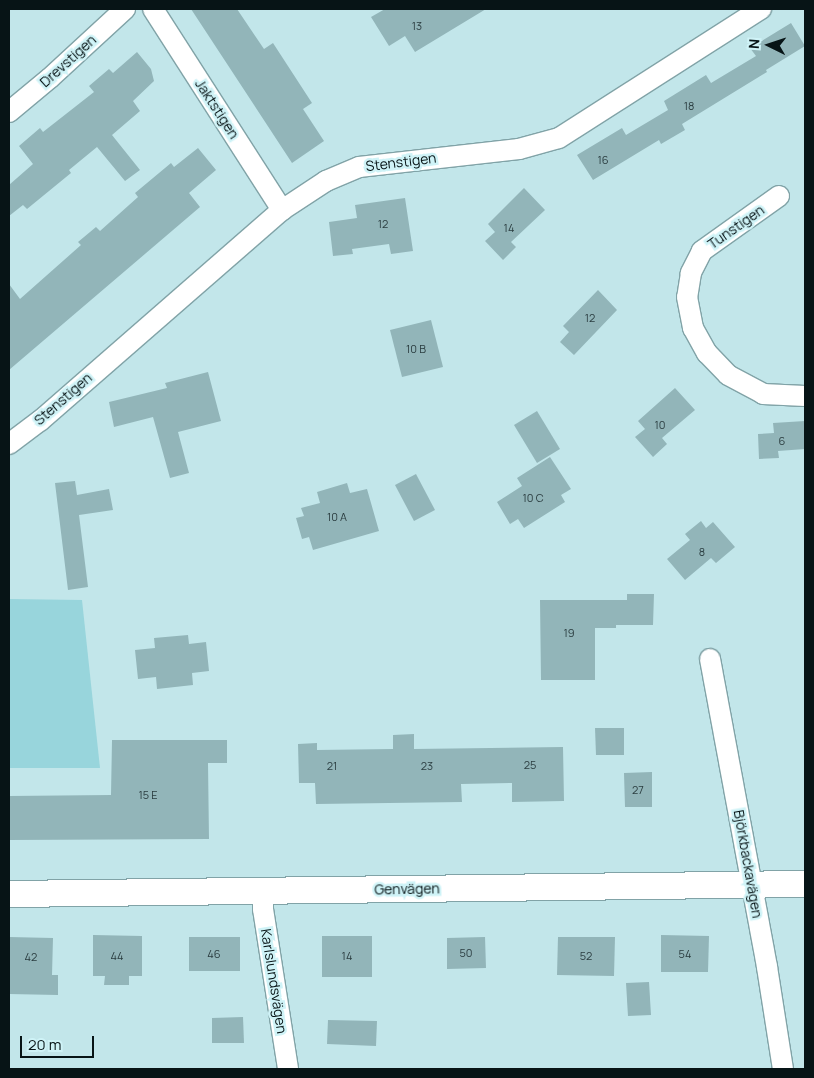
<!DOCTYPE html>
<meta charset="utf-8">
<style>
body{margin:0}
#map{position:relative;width:814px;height:1078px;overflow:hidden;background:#c2e6ea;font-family:Manrope,sans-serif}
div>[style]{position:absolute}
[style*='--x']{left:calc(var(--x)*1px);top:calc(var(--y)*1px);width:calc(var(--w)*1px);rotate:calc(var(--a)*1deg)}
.green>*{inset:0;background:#98d5dc}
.building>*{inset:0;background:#92b5b9}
.roads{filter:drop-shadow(1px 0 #81a3a7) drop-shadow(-1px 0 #81a3a7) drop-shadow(0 1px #81a3a7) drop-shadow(0 -1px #81a3a7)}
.minor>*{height:20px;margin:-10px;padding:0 10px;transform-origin:10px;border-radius:10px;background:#fff}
.tertiary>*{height:26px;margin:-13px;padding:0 13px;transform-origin:13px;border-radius:13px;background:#fff}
span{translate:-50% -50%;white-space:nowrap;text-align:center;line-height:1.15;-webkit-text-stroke:5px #cff3f7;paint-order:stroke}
.number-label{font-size:11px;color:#2a3c3f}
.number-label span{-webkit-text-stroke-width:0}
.street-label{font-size:14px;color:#071416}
.frame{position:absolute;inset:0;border:10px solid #071416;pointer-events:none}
.north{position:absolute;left:744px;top:20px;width:50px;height:50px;-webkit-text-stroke:4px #cff3f7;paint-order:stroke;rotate:274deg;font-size:14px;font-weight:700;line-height:20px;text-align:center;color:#071416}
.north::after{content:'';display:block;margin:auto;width:18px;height:22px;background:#071416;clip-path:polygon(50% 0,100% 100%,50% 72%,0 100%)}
.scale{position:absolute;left:20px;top:1036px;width:74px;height:22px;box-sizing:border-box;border:2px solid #071416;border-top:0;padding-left:6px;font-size:15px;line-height:18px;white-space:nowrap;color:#071416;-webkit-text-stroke:4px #cff3f7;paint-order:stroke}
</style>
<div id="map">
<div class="green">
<i style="clip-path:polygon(9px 599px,82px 600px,100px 768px,9px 768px)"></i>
</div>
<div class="building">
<i style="clip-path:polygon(191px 9px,237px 9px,264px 49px,273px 43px,312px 103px,303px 109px,324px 141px,292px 163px)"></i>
<i style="clip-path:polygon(385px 9px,486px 9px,415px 52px,405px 36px,389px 46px,371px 17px)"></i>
<i style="clip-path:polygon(791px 23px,805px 46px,766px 70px,767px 72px,682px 124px,685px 130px,661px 144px,659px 140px,593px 180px,577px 155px,622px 128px,626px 135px,668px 110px,664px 101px,706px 75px,711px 83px,756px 56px,750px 48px)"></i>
<i style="clip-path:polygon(137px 52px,151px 69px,154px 81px,133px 101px,140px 111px,112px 135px,140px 170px,125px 181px,97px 147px,69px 170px,71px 173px,27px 209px,23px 205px,9px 216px,9px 185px,33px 164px,19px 146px,40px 128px,43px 132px,94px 92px,89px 86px,109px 69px,113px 73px)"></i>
<i style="clip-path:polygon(198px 148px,216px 170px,189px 193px,200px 207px,9px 370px,9px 284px,20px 299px,81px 245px,78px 242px,96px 227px,100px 231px,138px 197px,135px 193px,171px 163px,174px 167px)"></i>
<i style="clip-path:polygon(524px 188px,545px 210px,511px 242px,516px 247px,503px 260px,485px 241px,495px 232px,488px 224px)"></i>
<i style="clip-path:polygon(405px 198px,413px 251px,391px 254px,389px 244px,352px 249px,353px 254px,333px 256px,329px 222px,357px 218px,355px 205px)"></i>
<i style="clip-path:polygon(598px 290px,617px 310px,574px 355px,560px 342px,569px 332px,563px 326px)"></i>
<i style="clip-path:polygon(431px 320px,443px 367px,402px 377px,390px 330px)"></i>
<i style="clip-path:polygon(208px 372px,221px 421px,178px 432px,189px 473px,170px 478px,153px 417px,114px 427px,109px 402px,167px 388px,165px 383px)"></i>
<i style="clip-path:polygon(675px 388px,695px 410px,662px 438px,667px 444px,653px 457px,635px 437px,645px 429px,638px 421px)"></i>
<i style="clip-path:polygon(537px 411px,560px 449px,537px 463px,514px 425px)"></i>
<i style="clip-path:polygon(805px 421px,805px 449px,778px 451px,779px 458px,759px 459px,758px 434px,774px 433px,773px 423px)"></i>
<i style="clip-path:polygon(550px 457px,571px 489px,561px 495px,565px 502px,524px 528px,518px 519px,510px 524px,497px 502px,522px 486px,517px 478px)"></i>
<i style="clip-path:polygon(416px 474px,435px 510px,414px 521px,395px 485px)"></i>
<i style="clip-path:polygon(75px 481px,77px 495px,109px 489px,113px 510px,79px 515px,88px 587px,68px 590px,55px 483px)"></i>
<i style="clip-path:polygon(347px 483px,350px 493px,367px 489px,379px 531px,313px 550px,309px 537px,302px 539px,296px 518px,304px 516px,301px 508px,320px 503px,317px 492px)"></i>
<i style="clip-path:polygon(701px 521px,706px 528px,713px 522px,735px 547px,716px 563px,711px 558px,685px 580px,667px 559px,690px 540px,685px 534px)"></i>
<i style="clip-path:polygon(627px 594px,654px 594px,653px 625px,616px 625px,616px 628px,595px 628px,595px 680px,541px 680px,540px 600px,627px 600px)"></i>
<i style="clip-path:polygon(188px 635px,189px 644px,206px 642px,209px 671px,192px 673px,193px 685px,157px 689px,156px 677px,138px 679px,135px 650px,155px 648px,154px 638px)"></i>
<i style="clip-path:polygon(595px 728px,624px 728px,624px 755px,596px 755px)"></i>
<i style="clip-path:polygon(414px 734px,414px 749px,563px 747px,564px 801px,512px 802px,512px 783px,461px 784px,462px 802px,316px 804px,315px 783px,299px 783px,298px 744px,317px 743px,317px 750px,393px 749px,393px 735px)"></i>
<i style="clip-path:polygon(112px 740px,227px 740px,227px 763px,208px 763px,209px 839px,9px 840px,9px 796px,111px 795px)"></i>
<i style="clip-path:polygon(652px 772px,652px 807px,625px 807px,624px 773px)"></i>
<i style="clip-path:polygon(93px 935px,142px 936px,142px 976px,129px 976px,129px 985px,104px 985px,105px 976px,93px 976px)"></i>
<i style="clip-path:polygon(661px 935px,709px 936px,708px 972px,661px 972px)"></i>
<i style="clip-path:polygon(322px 936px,372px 936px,372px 977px,322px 977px)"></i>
<i style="clip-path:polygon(9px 937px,53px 938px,52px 975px,58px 975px,58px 995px,9px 994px)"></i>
<i style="clip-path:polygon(189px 937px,240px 937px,240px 971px,189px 971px)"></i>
<i style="clip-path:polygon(485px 937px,486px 968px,447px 969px,447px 938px)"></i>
<i style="clip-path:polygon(558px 937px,615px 937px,614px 976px,557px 975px)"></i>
<i style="clip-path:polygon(649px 982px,651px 1015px,628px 1016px,626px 983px)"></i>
<i style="clip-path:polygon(243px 1017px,244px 1043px,212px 1043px,212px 1018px)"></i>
<i style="clip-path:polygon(328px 1020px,377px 1021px,376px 1046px,327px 1044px)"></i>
</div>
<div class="roads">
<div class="minor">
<i style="--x:153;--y:9;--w:239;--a:57.3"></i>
<i style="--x:9;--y:112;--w:53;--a:-39.7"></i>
<i style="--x:50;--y:78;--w:102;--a:-42.6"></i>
<i style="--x:779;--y:196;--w:95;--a:144.5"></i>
<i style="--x:702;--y:251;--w:25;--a:117"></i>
<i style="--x:691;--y:273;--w:24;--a:99"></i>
<i style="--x:687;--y:297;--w:32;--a:79"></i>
<i style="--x:693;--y:328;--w:29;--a:61"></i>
<i style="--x:707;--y:353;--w:30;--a:46"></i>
<i style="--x:728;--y:375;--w:40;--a:28"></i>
<i style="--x:763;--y:394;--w:42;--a:2.7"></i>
<i style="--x:9;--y:444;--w:39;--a:-37"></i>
<i style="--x:40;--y:421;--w:321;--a:-41.1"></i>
<i style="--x:282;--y:210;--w:53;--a:-33.4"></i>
<i style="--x:326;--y:181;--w:36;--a:-23"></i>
<i style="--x:359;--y:167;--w:161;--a:-6.4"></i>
<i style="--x:519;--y:149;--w:41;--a:-15.4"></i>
<i style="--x:559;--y:138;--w:240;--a:-32.6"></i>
<i style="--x:710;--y:659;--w:313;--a:79.5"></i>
<i style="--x:767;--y:967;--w:103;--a:81.1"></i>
<i style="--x:263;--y:892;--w:17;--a:90"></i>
<i style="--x:263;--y:909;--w:162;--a:81.1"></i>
</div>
<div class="tertiary">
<i style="--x:9;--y:894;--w:796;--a:-0.72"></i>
</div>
</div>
<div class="number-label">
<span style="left:417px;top:26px">13</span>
<span style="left:689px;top:106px">18</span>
<span style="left:603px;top:160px">16</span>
<span style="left:383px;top:224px">12</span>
<span style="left:509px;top:228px">14</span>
<span style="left:590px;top:318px">12</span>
<span style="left:416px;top:349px">10 B</span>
<span style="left:660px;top:425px">10</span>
<span style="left:782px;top:441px">6</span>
<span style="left:533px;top:498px">10 C</span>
<span style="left:337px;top:517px">10 A</span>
<span style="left:702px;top:552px">8</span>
<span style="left:569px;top:633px">19</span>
<span style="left:530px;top:765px">25</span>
<span style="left:332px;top:766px">21</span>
<span style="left:427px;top:766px">23</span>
<span style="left:638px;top:790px">27</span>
<span style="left:148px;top:795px">15 E</span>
<span style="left:466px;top:953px">50</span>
<span style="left:214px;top:954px">46</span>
<span style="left:685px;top:954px">54</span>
<span style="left:117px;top:956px">44</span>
<span style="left:347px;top:956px">14</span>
<span style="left:586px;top:956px">52</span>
<span style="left:31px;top:957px">42</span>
</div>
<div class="street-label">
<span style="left:68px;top:61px;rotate:-42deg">Drevstigen</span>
<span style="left:217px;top:109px;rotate:57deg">Jaktstigen</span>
<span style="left:401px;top:162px;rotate:-7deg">Stenstigen</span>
<span style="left:736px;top:227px;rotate:-35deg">Tunstigen</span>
<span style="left:63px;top:399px;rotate:-41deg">Stenstigen</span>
<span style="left:748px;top:864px;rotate:80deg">Björkbackavägen</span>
<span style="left:407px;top:889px;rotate:-1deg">Genvägen</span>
<span style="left:274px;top:981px;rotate:81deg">Karlslundsvägen</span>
</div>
<div class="frame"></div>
<div class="north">N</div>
<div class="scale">20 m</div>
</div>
